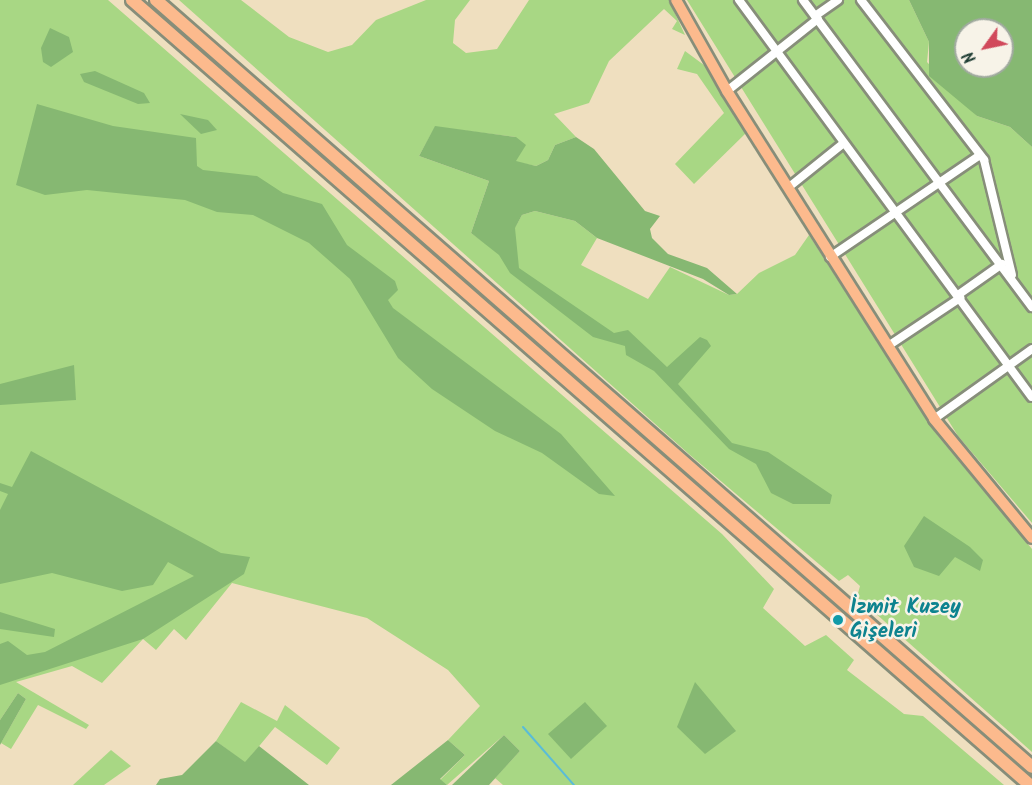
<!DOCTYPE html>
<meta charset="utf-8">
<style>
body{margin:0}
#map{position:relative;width:1032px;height:785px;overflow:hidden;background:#efdfbf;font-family:Kalam,sans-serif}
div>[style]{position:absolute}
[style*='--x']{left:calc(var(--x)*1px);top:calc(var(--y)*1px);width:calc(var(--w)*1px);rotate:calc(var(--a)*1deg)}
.green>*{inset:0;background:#a8d784}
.forest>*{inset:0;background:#86b872}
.stream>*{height:2px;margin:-1px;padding:0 1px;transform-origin:1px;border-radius:1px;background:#59bcd8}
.roads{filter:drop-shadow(2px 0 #878e7a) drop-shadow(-2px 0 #878e7a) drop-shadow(0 2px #878e7a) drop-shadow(0 -2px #878e7a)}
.minor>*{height:8px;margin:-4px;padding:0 4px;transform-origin:4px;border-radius:4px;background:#fff}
.major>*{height:10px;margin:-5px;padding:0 5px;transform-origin:5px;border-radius:5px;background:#fcba8d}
.highway>*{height:12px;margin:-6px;padding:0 6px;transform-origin:6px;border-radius:6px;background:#fcba8d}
.dots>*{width:16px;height:16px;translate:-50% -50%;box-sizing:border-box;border:3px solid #f7f3e8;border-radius:50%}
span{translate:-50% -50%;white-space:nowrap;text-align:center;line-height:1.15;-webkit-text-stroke:5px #f7f3e8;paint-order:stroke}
.culture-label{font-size:21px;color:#0d838f;font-weight:700}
.left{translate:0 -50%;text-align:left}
.north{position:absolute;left:954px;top:18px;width:60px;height:60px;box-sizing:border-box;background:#f7f3e8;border:2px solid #a1aaa0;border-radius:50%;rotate:237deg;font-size:16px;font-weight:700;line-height:24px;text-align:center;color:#1f3d34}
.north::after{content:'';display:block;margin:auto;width:21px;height:27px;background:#d1495b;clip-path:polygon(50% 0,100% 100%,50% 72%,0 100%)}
</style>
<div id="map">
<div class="green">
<i style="clip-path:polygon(0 0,108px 0,722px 534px,774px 589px,763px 608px,805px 646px,826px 635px,854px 660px,847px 670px,904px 714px,923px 716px,1004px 785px,503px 785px,495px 778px,520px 751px,504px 735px,447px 785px,440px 780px,465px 755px,448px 740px,480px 706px,448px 670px,367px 618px,232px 583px,186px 640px,174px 629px,156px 650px,143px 639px,102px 683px,72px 666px,16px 682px,89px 725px,86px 729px,38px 705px,11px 749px,1px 743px,26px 699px,18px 693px,0 720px)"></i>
<i style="clip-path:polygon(179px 0,241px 0,289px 37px,328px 52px,352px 45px,376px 20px,426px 0,470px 0,455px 20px,453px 43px,466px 53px,497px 49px,529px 0,669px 0,685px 35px,672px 29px,677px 21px,664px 9px,609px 61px,589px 103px,554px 114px,576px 137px,555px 145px,548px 160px,536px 166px,516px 162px,516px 137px,435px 127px,419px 156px,489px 181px,471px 233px,500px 254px,522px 215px,535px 211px,575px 221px,597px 238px,581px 265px,648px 299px,670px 267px,729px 295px,737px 294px,759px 273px,795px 255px,809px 235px,938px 436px,1032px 549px,1032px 752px,857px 597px,860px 586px,848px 575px,839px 581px,690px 455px)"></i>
<i style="clip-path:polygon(687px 0,909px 0,929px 42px,927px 62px,977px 116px,1010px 127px,1032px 147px,1032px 523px,958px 436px)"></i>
<i style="clip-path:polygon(685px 51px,708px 68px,746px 133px,694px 184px,675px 164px,724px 113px,697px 74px,677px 69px)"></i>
<i style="clip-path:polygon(241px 702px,277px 721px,285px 705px,340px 748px,327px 765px,275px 727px,245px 763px,216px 741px)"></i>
<i style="clip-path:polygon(111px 750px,131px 766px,104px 785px,73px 785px)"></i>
</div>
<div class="forest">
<i style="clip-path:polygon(evenodd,909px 0,1032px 0,1032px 147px,1010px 127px,977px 116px,929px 76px,929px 42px,909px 0,966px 30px,1002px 30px,1002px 66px,966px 66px,966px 30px)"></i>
<i style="clip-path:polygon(50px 28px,69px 37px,73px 52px,51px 67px,43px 62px,41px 48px)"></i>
<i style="clip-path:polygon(95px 71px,144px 93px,150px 103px,138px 104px,84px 82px,80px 74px)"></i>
<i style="clip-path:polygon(37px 104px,113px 126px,196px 138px,197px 166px,203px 170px,257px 176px,283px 193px,322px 204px,347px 245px,395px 281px,398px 290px,388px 300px,393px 308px,561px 434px,615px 496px,599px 494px,542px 453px,495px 431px,432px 389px,398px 358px,350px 279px,309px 243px,253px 215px,217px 212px,185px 200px,87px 190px,45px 195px,16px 185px)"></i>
<i style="clip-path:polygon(180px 114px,208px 120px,217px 130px,201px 134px)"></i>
<i style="clip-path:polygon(435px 126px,516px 137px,526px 145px,516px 161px,536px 166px,548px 160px,555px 145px,576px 137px,594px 149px,645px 211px,660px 216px,650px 229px,652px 238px,668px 254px,707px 268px,737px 294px,729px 295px,703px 279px,597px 238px,575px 221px,535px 211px,522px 215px,515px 228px,519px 268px,614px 333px,628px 330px,667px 367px,700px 337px,707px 340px,711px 346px,678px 384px,732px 443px,768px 452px,832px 495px,830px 504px,793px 504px,771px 493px,756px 464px,729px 449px,654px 371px,626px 355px,625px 346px,593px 337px,510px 273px,499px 255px,471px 233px,489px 181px,419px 156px)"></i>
<i style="clip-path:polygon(74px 365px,76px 400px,0 405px,0 384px)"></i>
<i style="clip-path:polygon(31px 451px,221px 553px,250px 557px,244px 574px,143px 639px,0 685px,0 644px,8px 641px,27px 655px,45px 652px,194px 576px,168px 562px,153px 585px,122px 591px,52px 573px,0 584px,0 510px,8px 494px,0 491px,0 483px,12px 487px)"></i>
<i style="clip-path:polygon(924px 516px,970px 547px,983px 560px,980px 571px,955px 557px,939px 576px,914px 567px,904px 546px)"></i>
<i style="clip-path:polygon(0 612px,55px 629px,54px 637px,0 629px)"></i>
<i style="clip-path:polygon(695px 682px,736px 731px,705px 754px,677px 727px)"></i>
<i style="clip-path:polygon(18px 693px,26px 699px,0 745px,0 720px)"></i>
<i style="clip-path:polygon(585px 702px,607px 726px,571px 759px,548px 734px)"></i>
<i style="clip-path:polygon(504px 735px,520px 751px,489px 785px,452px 785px)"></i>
<i style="clip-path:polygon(448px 740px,465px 755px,440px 779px,447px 785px,391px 785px)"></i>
<i style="clip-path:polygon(216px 741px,245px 762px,259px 746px,309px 785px,156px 785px,160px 779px,182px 775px)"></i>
</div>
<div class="stream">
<i style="--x:523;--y:727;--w:77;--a:48.7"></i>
</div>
<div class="roads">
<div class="minor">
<i style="--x:739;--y:0;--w:493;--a:53.6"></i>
<i style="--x:803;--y:0;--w:383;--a:53.3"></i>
<i style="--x:861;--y:0;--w:202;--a:52.4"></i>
<i style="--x:984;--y:160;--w:118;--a:76.3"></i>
<i style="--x:815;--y:16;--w:28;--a:-35"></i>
<i style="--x:727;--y:91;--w:116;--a:-38.4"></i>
<i style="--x:789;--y:187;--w:70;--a:-38.7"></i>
<i style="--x:830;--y:257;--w:181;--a:-34.2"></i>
<i style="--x:958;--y:295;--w:54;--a:-35.2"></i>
<i style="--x:888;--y:346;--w:87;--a:-33.7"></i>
<i style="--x:934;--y:419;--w:120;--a:-35.5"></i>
</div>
<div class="major">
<i style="--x:676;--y:0;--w:104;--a:60.7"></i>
<i style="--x:727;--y:91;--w:388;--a:57.7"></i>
<i style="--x:934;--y:419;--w:154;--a:50.5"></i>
</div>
<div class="highway">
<i style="--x:132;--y:0;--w:1193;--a:41.16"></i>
<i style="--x:156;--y:0;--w:1164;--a:41.2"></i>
</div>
</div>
<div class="dots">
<i style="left:838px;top:620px;background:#0f9aa8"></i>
</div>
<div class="culture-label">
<span class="left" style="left:850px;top:620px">İzmit Kuzey<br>Gişeleri</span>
</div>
<div class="north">N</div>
</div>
